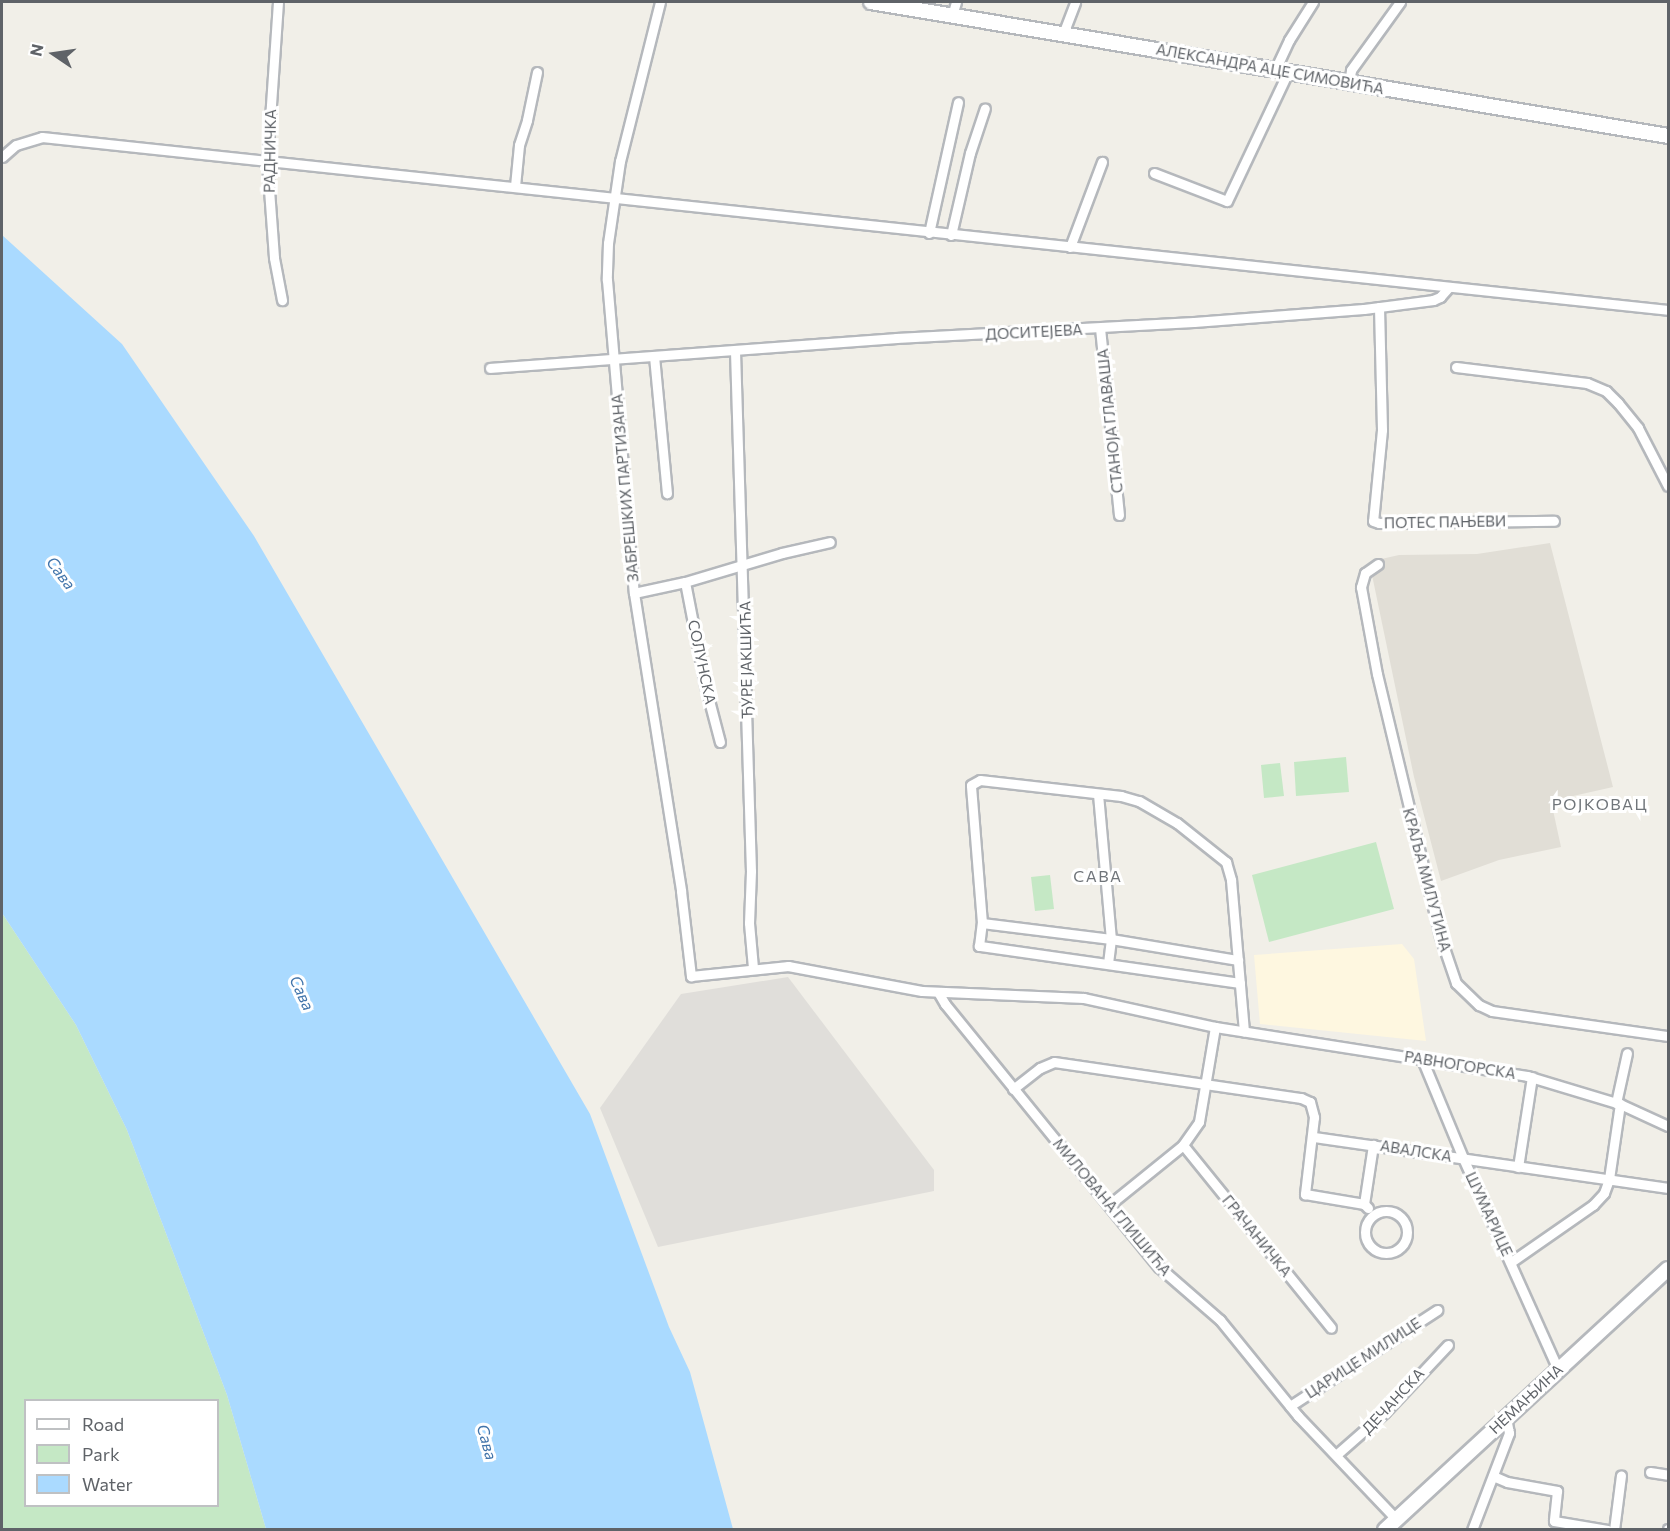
<!DOCTYPE html>
<meta charset="utf-8">
<style>
body{margin:0}
#map{position:relative;width:1670px;height:1531px;overflow:hidden;background:#f1efe8;font-family:Commissioner,sans-serif}
div>[style]{position:absolute}
[style*='--x']{left:calc(var(--x)*1px);top:calc(var(--y)*1px);width:calc(var(--w)*1px);rotate:calc(var(--a)*1deg)}
.commercial>*{inset:0;background:#fef7e0}
.industrial>*{inset:0;background:#e0deda}
.education>*{inset:0;background:#e1ded6}
.green>*{inset:0;background:#c5e8c5}
.water>*{inset:0;background:#aadaff}
.roads{filter:drop-shadow(2px 0 #b5b8bc) drop-shadow(-2px 0 #b5b8bc) drop-shadow(0 2px #b5b8bc) drop-shadow(0 -2px #b5b8bc)}
.street>*{height:9px;margin:-4.5px;padding:0 4.5px;transform-origin:4.5px;border-radius:4.5px;background:#fff}
.street>.ring{margin:-4.5px;padding:0;box-sizing:content-box;background:none;border:9px solid #fff;border-radius:50%}
.secondary>*{height:14px;margin:-7px;padding:0 7px;transform-origin:7px;border-radius:7px;background:#fff}
span{translate:-50% -50%;white-space:nowrap;text-align:center;line-height:1.15;-webkit-text-stroke:6px #fff;paint-order:stroke}
.street-label{font-size:15px;color:#5f6368}
.water-label{font-size:16px;color:#4174aa;font-style:italic}
.neighbourhood-label{font-size:16px;color:#70757a;letter-spacing:1.5px}
.frame{position:absolute;inset:0;border:3px solid #5f6368;pointer-events:none}
.legend{position:absolute;left:24px;top:1399px;width:195px;height:108px;box-sizing:border-box;background:#fff;border:2px solid #bfc1c3;margin:0;padding:8px 10px;list-style:none;font-size:18px;color:#5f6368}
.legend li{display:flex;align-items:center;gap:12px;height:30px}
.legend b{width:30px;border:2px solid #bfc1c3}
.north{position:absolute;left:24px;top:24px;width:60px;height:60px;-webkit-text-stroke:4px #fff;paint-order:stroke;rotate:283deg;font-size:16px;font-weight:700;line-height:24px;text-align:center;color:#5f6368}
.north::after{content:'';display:block;margin:auto;width:21px;height:27px;background:#5f6368;clip-path:polygon(50% 0,100% 100%,50% 72%,0 100%)}
</style>
<div id="map">
<div class="commercial">
<i style="clip-path:polygon(1402px 944px,1414px 959px,1426px 1041px,1260px 1024px,1254px 955px)"></i>
</div>
<div class="industrial">
<i style="clip-path:polygon(788px 977px,934px 1170px,934px 1191px,658px 1247px,600px 1108px,681px 994px)"></i>
</div>
<div class="education">
<i style="clip-path:polygon(1550px 543px,1613px 787px,1551px 801px,1561px 847px,1499px 860px,1441px 881px,1414px 777px,1372px 575px,1379px 569px,1377px 560px,1399px 555px,1477px 554px)"></i>
</div>
<div class="green">
<i style="clip-path:polygon(1346px 757px,1349px 792px,1296px 796px,1294px 762px)"></i>
<i style="clip-path:polygon(1280px 763px,1284px 796px,1264px 798px,1261px 765px)"></i>
<i style="clip-path:polygon(1376px 842px,1394px 909px,1269px 942px,1252px 875px)"></i>
<i style="clip-path:polygon(1050px 875px,1054px 909px,1035px 911px,1031px 877px)"></i>
<i style="clip-path:polygon(evenodd,2px 913px,76px 1025px,127px 1130px,227px 1395px,266px 1529px,2px 1529px,2px 913px,26px 1400px,218px 1400px,218px 1506px,26px 1506px,26px 1400px)"></i>
</div>
<div class="water">
<i style="clip-path:polygon(2px 235px,122px 344px,254px 536px,590px 1114px,669px 1327px,690px 1372px,733px 1529px,266px 1529px,227px 1395px,127px 1130px,76px 1025px,2px 913px)"></i>
</div>
<div class="roads">
<div class="street">
<i style="--x:278;--y:2;--w:160;--a:93.9"></i>
<i style="--x:267;--y:162;--w:96;--a:85.8"></i>
<i style="--x:274;--y:258;--w:43;--a:79.2"></i>
<i style="--x:660;--y:2;--w:164;--a:104.1"></i>
<i style="--x:620;--y:161;--w:83;--a:98.3"></i>
<i style="--x:608;--y:243;--w:37;--a:92"></i>
<i style="--x:607;--y:280;--w:314;--a:85.1"></i>
<i style="--x:634;--y:593;--w:302;--a:81"></i>
<i style="--x:681;--y:891;--w:86;--a:83.3"></i>
<i style="--x:691;--y:976;--w:98;--a:-5.9"></i>
<i style="--x:788;--y:966;--w:136;--a:10.6"></i>
<i style="--x:922;--y:991;--w:162;--a:2.5"></i>
<i style="--x:1084;--y:998;--w:134;--a:12.5"></i>
<i style="--x:1215;--y:1027;--w:316;--a:8.9"></i>
<i style="--x:1527;--y:1076;--w:97;--a:16.8"></i>
<i style="--x:1620;--y:1104;--w:53;--a:24.6"></i>
<i style="--x:952;--y:16;--w:15;--a:-74"></i>
<i style="--x:1063;--y:34;--w:34;--a:-69"></i>
<i style="--x:1275;--y:70;--w:33;--a:-65"></i>
<i style="--x:1289;--y:40;--w:45;--a:-57.7"></i>
<i style="--x:1349;--y:83;--w:13;--a:-81"></i>
<i style="--x:1351;--y:70;--w:84;--a:-54.2"></i>
<i style="--x:2;--y:157;--w:18;--a:-41"></i>
<i style="--x:16;--y:145;--w:27;--a:-17"></i>
<i style="--x:42;--y:137;--w:1635;--a:6.07"></i>
<i style="--x:1154;--y:173;--w:78;--a:21"></i>
<i style="--x:1227;--y:201;--w:143;--a:-64.7"></i>
<i style="--x:515;--y:186;--w:41;--a:-84.4"></i>
<i style="--x:519;--y:145;--w:26;--a:-72"></i>
<i style="--x:527;--y:120;--w:49;--a:-78.2"></i>
<i style="--x:929;--y:233;--w:134;--a:-77.5"></i>
<i style="--x:951;--y:235;--w:84;--a:-77"></i>
<i style="--x:970;--y:153;--w:47;--a:-71.6"></i>
<i style="--x:1070;--y:247;--w:91;--a:-69.4"></i>
<i style="--x:1379;--y:307;--w:123;--a:88.6"></i>
<i style="--x:1382;--y:430;--w:91;--a:95.6"></i>
<i style="--x:1373;--y:521;--w:6;--a:18"></i>
<i style="--x:1379;--y:523;--w:175;--a:-0.7"></i>
<i style="--x:1100;--y:328;--w:188;--a:84.2"></i>
<i style="--x:735;--y:351;--w:520;--a:88.24"></i>
<i style="--x:751;--y:871;--w:52;--a:92.2"></i>
<i style="--x:749;--y:923;--w:45;--a:84.9"></i>
<i style="--x:654;--y:356;--w:138;--a:84.6"></i>
<i style="--x:1456;--y:367;--w:132;--a:7"></i>
<i style="--x:1587;--y:383;--w:21;--a:23"></i>
<i style="--x:1606;--y:391;--w:17;--a:45"></i>
<i style="--x:1618;--y:403;--w:32;--a:51"></i>
<i style="--x:1638;--y:428;--w:65;--a:62.7"></i>
<i style="--x:490;--y:368;--w:407;--a:-4.2"></i>
<i style="--x:896;--y:338;--w:298;--a:-3.1"></i>
<i style="--x:1194;--y:322;--w:170;--a:-4.4"></i>
<i style="--x:1364;--y:309;--w:70;--a:-7.4"></i>
<i style="--x:1433;--y:300;--w:8;--a:-23"></i>
<i style="--x:1440;--y:297;--w:13;--a:-48"></i>
<i style="--x:1378;--y:564;--w:16;--a:145"></i>
<i style="--x:1365;--y:573;--w:15;--a:106"></i>
<i style="--x:1361;--y:587;--w:88;--a:79.6"></i>
<i style="--x:1377;--y:674;--w:269;--a:76.5"></i>
<i style="--x:1440;--y:936;--w:50;--a:71.2"></i>
<i style="--x:1456;--y:983;--w:32;--a:44"></i>
<i style="--x:1479;--y:1005;--w:14;--a:25"></i>
<i style="--x:1492;--y:1011;--w:178;--a:8.1"></i>
<i style="--x:685;--y:582;--w:105;--a:79"></i>
<i style="--x:705;--y:685;--w:59;--a:75.3"></i>
<i style="--x:634;--y:593;--w:52;--a:-12.2"></i>
<i style="--x:685;--y:582;--w:101;--a:-16.6"></i>
<i style="--x:782;--y:553;--w:49;--a:-12.9"></i>
<i style="--x:1098;--y:794;--w:146;--a:84.9"></i>
<i style="--x:1111;--y:939;--w:24;--a:97"></i>
<i style="--x:982;--y:923;--w:130;--a:7.1"></i>
<i style="--x:1111;--y:939;--w:129;--a:9.4"></i>
<i style="--x:1240;--y:983;--w:264;--a:-171.9"></i>
<i style="--x:979;--y:946;--w:23;--a:-83"></i>
<i style="--x:982;--y:923;--w:138;--a:-94.6"></i>
<i style="--x:971;--y:785;--w:10;--a:-29"></i>
<i style="--x:980;--y:780;--w:142;--a:6.5"></i>
<i style="--x:1121;--y:796;--w:19;--a:16"></i>
<i style="--x:1139;--y:801;--w:44;--a:30.1"></i>
<i style="--x:1177;--y:823;--w:63;--a:38.5"></i>
<i style="--x:1226;--y:862;--w:19;--a:74"></i>
<i style="--x:1231;--y:880;--w:152;--a:85.1"></i>
<i style="--x:938;--y:992;--w:14;--a:60"></i>
<i style="--x:945;--y:1004;--w:339;--a:50.9"></i>
<i style="--x:1159;--y:1267;--w:81;--a:41"></i>
<i style="--x:1220;--y:1320;--w:124;--a:50.9"></i>
<i style="--x:1298;--y:1416;--w:141;--a:46.4"></i>
<i style="--x:1215;--y:1027;--w:96;--a:99.6"></i>
<i style="--x:1199;--y:1122;--w:28;--a:125"></i>
<i style="--x:1183;--y:1145;--w:235;--a:51"></i>
<i style="--x:1422;--y:1059;--w:107;--a:67.5"></i>
<i style="--x:1463;--y:1158;--w:231;--a:65.8"></i>
<i style="--x:1013;--y:1089;--w:34;--a:-38"></i>
<i style="--x:1040;--y:1068;--w:15;--a:-23"></i>
<i style="--x:1054;--y:1062;--w:250;--a:8.3"></i>
<i style="--x:1301;--y:1098;--w:10;--a:24"></i>
<i style="--x:1310;--y:1102;--w:16;--a:75"></i>
<i style="--x:1314;--y:1117;--w:78;--a:96.7"></i>
<i style="--x:1305;--y:1194;--w:60;--a:9.6"></i>
<i style="--x:1616;--y:1103;--w:51;--a:-77.6"></i>
<i style="--x:1314;--y:1137;--w:358;--a:8.2"></i>
<i style="--x:1518;--y:1167;--w:91;--a:-81.2"></i>
<i style="--x:1109;--y:1205;--w:95;--a:-39"></i>
<i style="--x:1368;--y:1208;--w:6;--a:-135"></i>
<i style="--x:1364;--y:1204;--w:60;--a:-81.3"></i>
<i class="ring" style="left:1365px;top:1211px;width:33px;height:33px"></i>
<i style="--x:1511;--y:1262;--w:100;--a:-34.8"></i>
<i style="--x:1593;--y:1205;--w:16;--a:-47"></i>
<i style="--x:1604;--y:1193;--w:15;--a:-70"></i>
<i style="--x:1609;--y:1179;--w:76;--a:-81.7"></i>
<i style="--x:1290;--y:1406;--w:176;--a:-33.1"></i>
<i style="--x:1336;--y:1455;--w:65;--a:-41.3"></i>
<i style="--x:1385;--y:1412;--w:92;--a:-46.8"></i>
<i style="--x:1650;--y:1472;--w:18;--a:9"></i>
<i style="--x:1493;--y:1476;--w:15;--a:23"></i>
<i style="--x:1507;--y:1482;--w:51;--a:10.2"></i>
<i style="--x:1557;--y:1491;--w:30;--a:96"></i>
<i style="--x:1554;--y:1521;--w:54;--a:9.6"></i>
<i style="--x:1472;--y:1530;--w:104;--a:-69.1"></i>
<i style="--x:1509;--y:1433;--w:15;--a:-101"></i>
<i style="--x:1614;--y:1530;--w:55;--a:-82.7"></i>
<i style="--x:1668;--y:1530;--w:1;--a:-90"></i>
</div>
<div class="secondary">
<i style="--x:871;--y:2;--w:808;--a:9.54"></i>
<i style="--x:1385;--y:1530;--w:385;--a:-42.7"></i>
</div>
</div>
<div class="street-label">
<span style="left:1270px;top:69px;rotate:10deg">АЛЕКСАНДРА АЦЕ СИМОВИЋА</span>
<span style="left:270px;top:151px;rotate:-89deg">РАДНИЧКА</span>
<span style="left:1034px;top:332px;rotate:-3deg">ДОСИТЕЈЕВА</span>
<span style="left:1110px;top:421px;rotate:-96deg">СТАНОЈА ГЛАВАША</span>
<span style="left:625px;top:488px;rotate:-95deg">ЗАБРЕШКИХ ПАРТИЗАНА</span>
<span style="left:1445px;top:522px;rotate:-1deg">ПОТЕС ПАЊЕВИ</span>
<span style="left:746px;top:660px;rotate:-91deg">ЂУРЕ ЈАКШИЋА</span>
<span style="left:702px;top:662px;rotate:78deg">СОЛУНСКА</span>
<span style="left:1427px;top:880px;rotate:75deg">КРАЉА МИЛУТИНА</span>
<span style="left:1460px;top:1065px;rotate:9deg">РАВНОГОРСКА</span>
<span style="left:1416px;top:1151px;rotate:9deg">АВАЛСКА</span>
<span style="left:1112px;top:1207px;rotate:50deg">МИЛОВАНА ГЛИШИЋА</span>
<span style="left:1489px;top:1214px;rotate:65deg">ШУМАРИЦЕ</span>
<span style="left:1257px;top:1236px;rotate:51deg">ГРАЧАНИЧКА</span>
<span style="left:1363px;top:1358px;rotate:-33deg">ЦАРИЦЕ МИЛИЦЕ</span>
<span style="left:1526px;top:1399px;rotate:-43deg">НЕМАЊИНА</span>
<span style="left:1393px;top:1401px;rotate:-47deg">ДЕЧАНСКА</span>
</div>
<div class="water-label">
<span style="left:61px;top:573px;rotate:53deg">Сава</span>
<span style="left:302px;top:993px;rotate:65deg">Сава</span>
<span style="left:487px;top:1442px;rotate:74deg">Сава</span>
</div>
<div class="neighbourhood-label">
<span style="left:1600px;top:804px">РОЈКОВАЦ</span>
<span style="left:1098px;top:876px">САВА</span>
</div>
<div class="frame"></div>
<ul class="legend">
<li><b style="height:8px;background:#fff"></b>Road</li>
<li><b style="height:16px;background:#c5e8c5"></b>Park</li>
<li><b style="height:16px;background:#aadaff"></b>Water</li>
</ul>
<div class="north">N</div>
</div>
